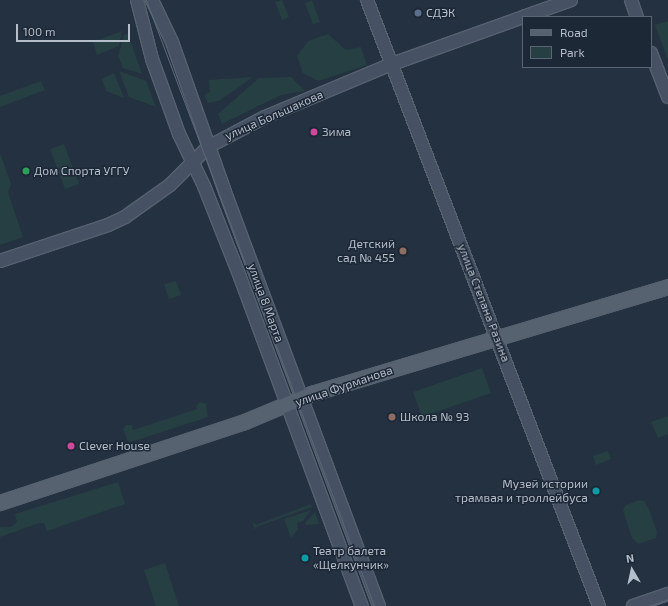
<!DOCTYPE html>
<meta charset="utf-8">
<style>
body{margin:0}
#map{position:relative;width:668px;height:606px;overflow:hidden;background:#243141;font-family:"Exo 2",sans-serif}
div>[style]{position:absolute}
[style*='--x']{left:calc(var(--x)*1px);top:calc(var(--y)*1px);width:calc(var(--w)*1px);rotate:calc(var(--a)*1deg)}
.green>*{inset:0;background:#263f42}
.roads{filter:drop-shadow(1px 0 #56616e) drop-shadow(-1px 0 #56616e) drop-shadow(0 1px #56616e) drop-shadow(0 -1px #56616e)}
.secondary>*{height:12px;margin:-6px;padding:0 6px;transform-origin:6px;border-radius:6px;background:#465164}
.primary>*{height:14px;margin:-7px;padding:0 7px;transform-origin:7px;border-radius:7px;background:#576271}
.tram>*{height:1px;margin:-0.5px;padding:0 0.5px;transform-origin:0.5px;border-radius:0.5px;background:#5a6778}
.dots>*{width:11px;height:11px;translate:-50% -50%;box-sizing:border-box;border:2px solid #1d2836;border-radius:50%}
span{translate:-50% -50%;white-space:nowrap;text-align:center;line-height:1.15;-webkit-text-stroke:3px #1d2836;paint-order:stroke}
.poi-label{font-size:12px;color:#b5becb}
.left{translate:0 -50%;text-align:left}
.right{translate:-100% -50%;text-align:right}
.street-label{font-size:12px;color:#b5becb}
.legend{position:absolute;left:522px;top:16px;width:130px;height:52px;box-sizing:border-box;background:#1d2836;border:1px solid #5a6472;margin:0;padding:5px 7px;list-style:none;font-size:12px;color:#b5becb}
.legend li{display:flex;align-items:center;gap:8px;height:20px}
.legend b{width:20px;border:1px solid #5a6472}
.north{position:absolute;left:612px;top:550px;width:40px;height:40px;-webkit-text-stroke:3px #1d2836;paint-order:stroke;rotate:351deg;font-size:11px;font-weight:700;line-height:16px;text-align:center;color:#b5becb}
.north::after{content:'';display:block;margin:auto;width:14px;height:18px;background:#b5becb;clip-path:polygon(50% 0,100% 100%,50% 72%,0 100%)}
.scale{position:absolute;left:16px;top:24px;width:114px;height:18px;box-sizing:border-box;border:2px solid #b5becb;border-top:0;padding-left:5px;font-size:12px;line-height:14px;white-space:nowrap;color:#b5becb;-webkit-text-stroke:3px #1d2836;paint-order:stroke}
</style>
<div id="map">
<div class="green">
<i style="clip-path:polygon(282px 0,289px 17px,282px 20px,275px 2px)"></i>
<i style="clip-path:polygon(312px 0,320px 22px,313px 24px,305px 3px)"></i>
<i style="clip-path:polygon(668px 21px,668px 60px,655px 25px)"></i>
<i style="clip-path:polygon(122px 31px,119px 46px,97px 55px,93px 42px)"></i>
<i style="clip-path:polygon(128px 34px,142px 74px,123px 68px,118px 56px,124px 35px)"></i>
<i style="clip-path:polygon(328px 34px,346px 50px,361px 47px,367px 65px,318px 81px,303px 73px,297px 56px,308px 41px)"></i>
<i style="clip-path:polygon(119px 71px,146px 81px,156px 107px,129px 97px)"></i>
<i style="clip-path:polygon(114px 73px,124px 98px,106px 91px,102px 79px)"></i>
<i style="clip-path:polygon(253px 77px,219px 101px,208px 103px,204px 95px,210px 92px,209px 80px)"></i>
<i style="clip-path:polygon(291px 77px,305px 91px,281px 95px,222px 124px,218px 114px,259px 78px)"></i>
<i style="clip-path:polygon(41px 81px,45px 90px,0 107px,0 96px)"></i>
<i style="clip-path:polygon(64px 144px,79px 184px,65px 189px,50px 149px)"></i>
<i style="clip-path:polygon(0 153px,11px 184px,8px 192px,23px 237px,0 245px)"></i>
<i style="clip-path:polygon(176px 281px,181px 295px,169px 299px,164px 284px)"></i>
<i style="clip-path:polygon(482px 368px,491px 393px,422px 417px,413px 392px)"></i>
<i style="clip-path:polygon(200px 402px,206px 404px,208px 417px,131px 442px,127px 440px,123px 429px,126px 425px,132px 425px,133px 430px,197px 409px,196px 406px)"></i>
<i style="clip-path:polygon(668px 416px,668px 434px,658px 438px,651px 422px)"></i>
<i style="clip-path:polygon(608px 451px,611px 459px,596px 465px,593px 456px)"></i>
<i style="clip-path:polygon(118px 482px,125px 504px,47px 531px,44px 523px,39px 523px,0 537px,0 527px,11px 527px,17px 522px,15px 514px)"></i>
<i style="clip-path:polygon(639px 500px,644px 501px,648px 507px,657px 532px,656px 538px,638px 544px,632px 538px,623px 510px,626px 505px)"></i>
<i style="clip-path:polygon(311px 504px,312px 507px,256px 527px,254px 530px,253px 522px,256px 525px)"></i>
<i style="clip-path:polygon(311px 510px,303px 521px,297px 523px,298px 529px,291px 538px,284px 519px)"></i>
<i style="clip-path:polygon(315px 512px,319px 524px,306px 525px,305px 523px)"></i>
<i style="clip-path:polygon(165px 563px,179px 606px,156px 606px,144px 570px)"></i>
</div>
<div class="roads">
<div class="secondary">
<i style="--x:137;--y:0;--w:61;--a:75.7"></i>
<i style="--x:152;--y:59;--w:80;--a:70.2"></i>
<i style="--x:179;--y:134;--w:58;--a:64.3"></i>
<i style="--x:204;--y:186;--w:98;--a:68.4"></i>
<i style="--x:240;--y:277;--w:351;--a:69.7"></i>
<i style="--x:152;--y:0;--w:47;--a:64.5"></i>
<i style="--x:172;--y:42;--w:159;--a:70.5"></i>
<i style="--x:225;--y:192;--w:442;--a:69.6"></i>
<i style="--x:367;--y:0;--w:649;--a:69.05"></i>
<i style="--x:631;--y:0;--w:18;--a:71"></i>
<i style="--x:523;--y:17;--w:51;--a:-19.5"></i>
<i style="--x:651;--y:53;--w:47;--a:68.9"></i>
<i style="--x:0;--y:261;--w:114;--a:-18.4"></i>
<i style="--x:108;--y:225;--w:19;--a:-25"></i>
<i style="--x:125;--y:217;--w:55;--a:-35.4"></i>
<i style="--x:170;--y:185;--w:54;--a:-45"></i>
<i style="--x:208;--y:147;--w:64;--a:-27.8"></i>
<i style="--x:265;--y:117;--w:138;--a:-22.7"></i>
<i style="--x:392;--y:64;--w:139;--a:-19.7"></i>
<i style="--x:633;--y:606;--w:37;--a:-19"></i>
</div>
<div class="primary">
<i style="--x:0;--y:503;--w:258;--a:-18.3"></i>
<i style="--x:245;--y:422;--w:73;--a:-22.7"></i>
<i style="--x:312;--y:394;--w:372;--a:-16.7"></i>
</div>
</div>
<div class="tram">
<i style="--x:146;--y:0;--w:647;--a:69.38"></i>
<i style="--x:648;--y:606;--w:21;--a:-19"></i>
</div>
<div class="dots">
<i style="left:418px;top:13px;background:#5c6f8a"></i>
<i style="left:314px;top:132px;background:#d1479c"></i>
<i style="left:26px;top:171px;background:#2e9e5b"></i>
<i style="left:403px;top:251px;background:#8d6e63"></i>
<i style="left:392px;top:417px;background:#8d6e63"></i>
<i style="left:71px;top:446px;background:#d1479c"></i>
<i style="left:596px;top:491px;background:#0f9aa8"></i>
<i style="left:305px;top:558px;background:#0f9aa8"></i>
</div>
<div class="poi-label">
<span class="left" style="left:426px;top:13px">СДЭК</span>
<span class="left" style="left:322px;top:132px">Зима</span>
<span class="left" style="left:34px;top:171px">Дом Спорта УГГУ</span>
<span class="right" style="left:395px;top:251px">Детский<br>сад № 455</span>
<span class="left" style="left:400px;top:417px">Школа № 93</span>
<span class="left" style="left:79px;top:446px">Clever House</span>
<span class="right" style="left:588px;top:491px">Музей истории<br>трамвая и троллейбуса</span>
<span class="left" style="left:313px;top:558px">Театр балета<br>«Щелкунчик»</span>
</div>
<div class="street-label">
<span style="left:274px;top:115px;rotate:-24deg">улица Большакова</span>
<span style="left:266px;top:303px;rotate:70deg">улица 8 Марта</span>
<span style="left:484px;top:303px;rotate:69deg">улица Степана Разина</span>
<span style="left:344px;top:386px;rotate:-19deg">улица Фурманова</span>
</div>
<ul class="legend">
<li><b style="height:5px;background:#576271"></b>Road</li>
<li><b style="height:11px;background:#263f42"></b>Park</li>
</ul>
<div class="north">N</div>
<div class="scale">100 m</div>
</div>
